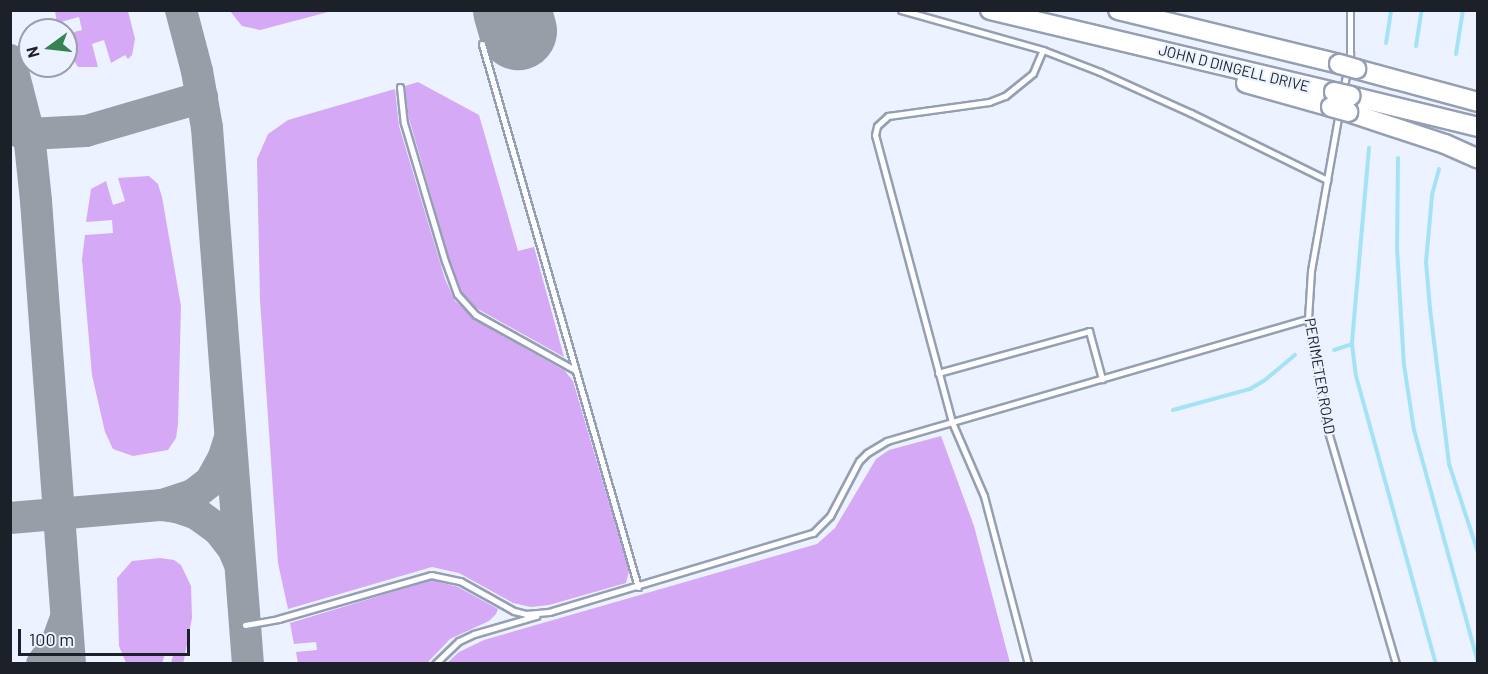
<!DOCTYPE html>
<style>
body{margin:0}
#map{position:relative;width:1488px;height:674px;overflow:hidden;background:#ecf2ff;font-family:Barlow,sans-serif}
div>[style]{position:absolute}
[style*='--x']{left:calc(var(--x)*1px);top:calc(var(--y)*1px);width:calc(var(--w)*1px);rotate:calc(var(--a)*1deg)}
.green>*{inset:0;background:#d5a9f5}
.stream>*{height:4px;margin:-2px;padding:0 2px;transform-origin:2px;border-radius:2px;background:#a4e2f6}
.taxiway>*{height:32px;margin:-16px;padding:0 16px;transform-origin:16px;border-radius:16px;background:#989ea8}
.runway>*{height:78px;margin:-39px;padding:0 39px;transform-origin:39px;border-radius:39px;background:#989ea8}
.roads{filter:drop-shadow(2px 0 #959fb3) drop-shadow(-2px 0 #959fb3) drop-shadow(0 2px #959fb3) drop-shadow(0 -2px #959fb3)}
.service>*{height:5px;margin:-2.5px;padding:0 2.5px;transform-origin:2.5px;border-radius:2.5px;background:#fff}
.trunk>*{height:18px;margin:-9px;padding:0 9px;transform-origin:9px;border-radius:9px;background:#fff}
.bridges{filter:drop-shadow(2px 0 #959fb3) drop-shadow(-2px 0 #959fb3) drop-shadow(0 2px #959fb3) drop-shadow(0 -2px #959fb3)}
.trunk-bridge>*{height:18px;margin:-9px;padding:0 9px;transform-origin:9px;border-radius:9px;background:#fff}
span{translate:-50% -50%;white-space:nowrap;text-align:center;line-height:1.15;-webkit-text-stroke:4.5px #ecf2ff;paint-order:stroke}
.street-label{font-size:15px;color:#1c2028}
.frame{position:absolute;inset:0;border:12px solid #1c2028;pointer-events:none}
.north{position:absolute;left:18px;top:18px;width:60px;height:60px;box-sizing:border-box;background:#ecf2ff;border:2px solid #999ea9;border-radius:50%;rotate:255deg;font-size:16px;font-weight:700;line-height:24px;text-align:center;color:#1c2028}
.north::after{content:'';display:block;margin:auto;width:21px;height:27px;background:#368251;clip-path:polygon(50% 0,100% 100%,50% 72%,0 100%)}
.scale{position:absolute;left:18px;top:629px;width:172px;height:27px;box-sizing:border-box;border:3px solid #1c2028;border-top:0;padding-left:8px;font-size:18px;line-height:21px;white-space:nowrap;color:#1c2028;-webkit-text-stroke:4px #ecf2ff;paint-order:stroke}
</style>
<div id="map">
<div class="green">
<i style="clip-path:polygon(55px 11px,128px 11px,135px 39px,132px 55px,128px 59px,125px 55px,111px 63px,104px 40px,92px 44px,98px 67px,78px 67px,66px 48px,66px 34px,82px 30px,79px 17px,57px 23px)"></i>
<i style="clip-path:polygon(230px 11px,332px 11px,260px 30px,242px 26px)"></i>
<i style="clip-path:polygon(418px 82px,479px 115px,518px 251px,534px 247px,564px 357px,476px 308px,462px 292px,453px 272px,408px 115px,405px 86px)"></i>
<i style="clip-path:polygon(395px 89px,399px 126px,445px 279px,455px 301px,482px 324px,565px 371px,573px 381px,629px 571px,626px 583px,549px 605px,531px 607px,513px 603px,459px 573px,432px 567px,288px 609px,278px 563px,260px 300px,257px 159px,268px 134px,288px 120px)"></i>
<i style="clip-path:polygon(149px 176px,158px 184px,162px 197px,181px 306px,178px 424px,176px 438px,168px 450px,133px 456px,113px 449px,105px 432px,92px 375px,82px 259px,85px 235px,113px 233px,112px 220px,86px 222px,91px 189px,106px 181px,113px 205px,125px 201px,118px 178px)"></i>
<i style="clip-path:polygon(941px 436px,974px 526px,1010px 663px,447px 663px,459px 652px,484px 640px,817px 544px,835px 528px,876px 459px,889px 450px)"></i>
<i style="clip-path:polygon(160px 558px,174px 560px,181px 565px,191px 586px,192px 618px,184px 660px,183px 663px,171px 663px,173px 656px,165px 654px,162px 663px,126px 663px,119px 646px,117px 578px,132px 561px)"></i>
<i style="clip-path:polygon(432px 580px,458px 587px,498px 609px,496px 614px,489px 621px,450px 639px,427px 663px,298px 663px,296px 652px,317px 650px,316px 642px,294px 644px,290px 623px)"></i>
</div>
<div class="stream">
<i style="--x:1386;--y:43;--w:33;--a:-81"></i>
<i style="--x:1416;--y:46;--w:36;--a:-81"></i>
<i style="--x:1456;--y:54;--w:45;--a:-81"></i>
<i style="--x:1369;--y:148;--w:197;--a:95"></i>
<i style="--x:1352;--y:344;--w:32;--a:83"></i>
<i style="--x:1356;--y:376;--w:299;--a:74.5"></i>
<i style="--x:1398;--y:158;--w:90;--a:90.6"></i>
<i style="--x:1397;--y:248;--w:117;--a:86.6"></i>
<i style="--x:1404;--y:365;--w:66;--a:81.3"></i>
<i style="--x:1414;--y:430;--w:241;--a:74.6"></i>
<i style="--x:1439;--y:169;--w:28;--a:105"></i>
<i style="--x:1432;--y:196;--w:66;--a:95.2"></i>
<i style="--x:1426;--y:262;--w:47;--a:85.1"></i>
<i style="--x:1430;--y:309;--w:156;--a:83"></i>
<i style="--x:1449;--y:464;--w:93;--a:71.8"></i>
<i style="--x:1334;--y:350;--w:19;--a:-18"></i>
<i style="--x:1173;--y:410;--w:80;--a:-15.3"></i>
<i style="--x:1250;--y:389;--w:17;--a:-31"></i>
<i style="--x:1265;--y:380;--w:39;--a:-40"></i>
</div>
<div class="taxiway">
<i style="--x:181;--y:10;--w:63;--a:75.3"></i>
<i style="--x:197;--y:71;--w:58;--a:80"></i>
<i style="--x:207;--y:128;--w:538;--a:85.63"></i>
<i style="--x:10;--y:60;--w:76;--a:75.6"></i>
<i style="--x:29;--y:134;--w:67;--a:84"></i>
<i style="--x:36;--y:201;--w:464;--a:85.8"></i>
<i style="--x:10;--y:129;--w:20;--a:15"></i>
<i style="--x:29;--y:134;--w:57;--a:-3"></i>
<i style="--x:86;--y:131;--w:121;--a:-16.3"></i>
<i style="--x:229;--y:441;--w:19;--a:108"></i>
<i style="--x:223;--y:459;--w:25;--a:119"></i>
<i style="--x:211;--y:481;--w:23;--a:142"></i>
<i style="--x:193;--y:495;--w:33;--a:162"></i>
<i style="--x:162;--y:505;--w:15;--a:8"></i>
<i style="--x:177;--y:507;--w:21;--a:19"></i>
<i style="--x:197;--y:514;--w:26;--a:36"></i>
<i style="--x:218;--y:529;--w:24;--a:52"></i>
<i style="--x:233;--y:548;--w:15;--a:67"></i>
<i style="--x:10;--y:518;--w:153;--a:-4.9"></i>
<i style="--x:42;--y:664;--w:24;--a:-54"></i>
<i style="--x:56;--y:645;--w:27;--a:-70"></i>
</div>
<div class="runway">
<i style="--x:512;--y:10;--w:22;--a:74"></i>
</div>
<div class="roads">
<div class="service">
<i style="--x:901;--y:10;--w:148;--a:15.7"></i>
<i style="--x:1043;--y:50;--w:61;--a:21.1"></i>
<i style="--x:1100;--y:72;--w:100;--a:24.3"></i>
<i style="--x:1191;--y:113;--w:152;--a:26.2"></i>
<i style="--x:482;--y:44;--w:565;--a:73.97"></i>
<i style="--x:400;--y:87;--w:36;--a:84"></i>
<i style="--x:404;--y:123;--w:144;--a:73.5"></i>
<i style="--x:445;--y:261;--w:35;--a:70"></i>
<i style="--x:457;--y:294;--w:28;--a:48"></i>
<i style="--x:476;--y:315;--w:113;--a:29.1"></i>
<i style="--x:1343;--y:91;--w:38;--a:-79"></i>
<i style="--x:1350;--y:54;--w:44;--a:-90"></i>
<i style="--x:1339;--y:112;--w:161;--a:100"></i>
<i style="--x:1311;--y:271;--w:48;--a:93.6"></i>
<i style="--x:1308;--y:319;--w:111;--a:80.1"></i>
<i style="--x:1327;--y:428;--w:246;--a:73.7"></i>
<i style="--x:938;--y:373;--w:157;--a:-15.5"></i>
<i style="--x:1089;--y:331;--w:50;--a:74.8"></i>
<i style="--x:245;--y:625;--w:34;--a:-10"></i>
<i style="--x:278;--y:619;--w:159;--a:-16"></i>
<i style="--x:431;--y:575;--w:30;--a:12"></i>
<i style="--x:460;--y:581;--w:62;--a:29.1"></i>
<i style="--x:514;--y:611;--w:12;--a:14"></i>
<i style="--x:526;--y:614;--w:23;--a:-5"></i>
<i style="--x:549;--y:612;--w:276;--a:-16.7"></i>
<i style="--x:813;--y:533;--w:24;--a:-45"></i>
<i style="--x:830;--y:516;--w:62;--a:-62.2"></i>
<i style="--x:859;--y:461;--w:11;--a:-45"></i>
<i style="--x:867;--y:453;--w:23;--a:-31"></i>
<i style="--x:887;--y:441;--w:438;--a:-16.2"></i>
<i style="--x:435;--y:664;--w:33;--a:-44"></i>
<i style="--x:459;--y:641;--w:17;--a:-25"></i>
<i style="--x:474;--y:634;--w:65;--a:-16.2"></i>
<i style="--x:1028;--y:664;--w:174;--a:-104.7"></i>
<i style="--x:984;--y:496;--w:81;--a:-113.4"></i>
<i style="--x:952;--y:422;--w:297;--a:-105"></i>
<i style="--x:875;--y:135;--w:9;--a:-77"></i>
<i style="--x:877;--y:126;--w:15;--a:-42"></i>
<i style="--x:888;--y:116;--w:102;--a:-7.9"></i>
<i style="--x:989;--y:102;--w:17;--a:-21"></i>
<i style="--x:1005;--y:96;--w:36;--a:-39"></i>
<i style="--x:1033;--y:73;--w:25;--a:-67"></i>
</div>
<div class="trunk">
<i style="--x:990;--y:10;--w:354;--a:13.4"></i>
<i style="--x:1118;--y:10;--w:228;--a:13.7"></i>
<i style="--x:1356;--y:69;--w:126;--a:15.1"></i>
<i style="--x:1246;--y:83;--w:88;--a:15.8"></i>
<i style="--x:1351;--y:96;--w:131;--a:13.7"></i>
<i style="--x:1348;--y:112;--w:102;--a:18.3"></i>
<i style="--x:1445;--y:144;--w:36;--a:24"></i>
</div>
</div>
<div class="bridges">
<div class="trunk-bridge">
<i style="--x:1339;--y:64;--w:18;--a:16"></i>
<i style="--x:1334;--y:92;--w:17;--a:13"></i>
<i style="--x:1331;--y:107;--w:18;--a:16"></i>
</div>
</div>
<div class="street-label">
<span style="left:1234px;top:68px;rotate:14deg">JOHN D DINGELL DRIVE</span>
<span style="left:1320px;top:376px;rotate:80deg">PERIMETER ROAD</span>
</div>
<div class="frame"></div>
<div class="north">N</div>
<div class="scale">100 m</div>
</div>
